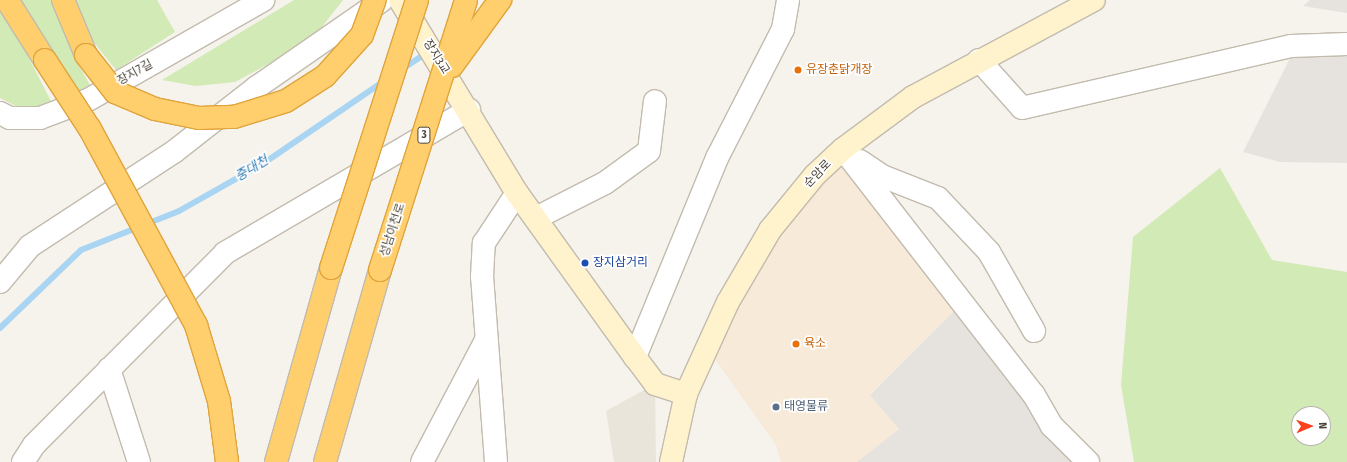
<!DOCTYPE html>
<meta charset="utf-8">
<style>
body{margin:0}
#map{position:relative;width:1347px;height:462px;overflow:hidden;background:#f6f3ec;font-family:"Fira Sans Condensed","Noto Sans KR",sans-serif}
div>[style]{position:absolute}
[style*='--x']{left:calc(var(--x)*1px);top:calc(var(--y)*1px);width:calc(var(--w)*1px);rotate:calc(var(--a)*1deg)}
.residential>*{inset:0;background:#eae5da}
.commercial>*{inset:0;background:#f7ead8}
.industrial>*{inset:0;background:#e6e2dd}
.green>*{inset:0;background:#d2eab5}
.stream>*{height:6px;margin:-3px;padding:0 3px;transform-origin:3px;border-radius:3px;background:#a9d4f2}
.roads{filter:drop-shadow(1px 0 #c2bbae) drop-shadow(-1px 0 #c2bbae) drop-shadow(0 1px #c2bbae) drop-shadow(0 -1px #c2bbae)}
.street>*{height:22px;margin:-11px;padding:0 11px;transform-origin:11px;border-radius:11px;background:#fff}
.secondary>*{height:22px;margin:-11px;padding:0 11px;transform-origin:11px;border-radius:11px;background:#fff3cd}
.highway>*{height:22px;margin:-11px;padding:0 11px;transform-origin:11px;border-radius:11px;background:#ffcf6e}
.bridges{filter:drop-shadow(1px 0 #e0a43c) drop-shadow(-1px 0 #e0a43c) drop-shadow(0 1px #e0a43c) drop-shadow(0 -1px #e0a43c)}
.highway-bridge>*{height:22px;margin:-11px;padding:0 11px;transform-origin:11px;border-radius:11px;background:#ffcf6e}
.dots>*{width:11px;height:11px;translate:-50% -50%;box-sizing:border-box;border:2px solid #fff;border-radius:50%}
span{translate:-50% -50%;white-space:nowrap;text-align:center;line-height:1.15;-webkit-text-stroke:3.5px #fff;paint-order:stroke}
.shield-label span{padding:1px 3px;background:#fff;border:1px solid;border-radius:3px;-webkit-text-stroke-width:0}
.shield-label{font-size:11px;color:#4b4439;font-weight:700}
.street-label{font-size:12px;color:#4b4439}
.food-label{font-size:12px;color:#c56008}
.left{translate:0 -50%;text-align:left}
.transit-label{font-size:12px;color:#164399}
.service-label{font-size:12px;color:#4e5e75}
.water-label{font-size:13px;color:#2e7ab2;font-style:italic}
.north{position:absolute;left:1291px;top:406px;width:40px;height:40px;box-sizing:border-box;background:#fff;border:1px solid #b7b4b0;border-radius:50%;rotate:88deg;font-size:11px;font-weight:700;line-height:16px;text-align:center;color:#4b4439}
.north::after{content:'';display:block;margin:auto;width:14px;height:18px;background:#fc3f1d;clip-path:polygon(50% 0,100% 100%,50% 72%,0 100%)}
</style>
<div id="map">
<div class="residential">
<i style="clip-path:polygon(655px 384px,656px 462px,614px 462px,606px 411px)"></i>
</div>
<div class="commercial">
<i style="clip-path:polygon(843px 149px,962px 303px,870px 394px,899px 429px,857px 462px,781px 462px,776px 445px,707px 348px,728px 302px)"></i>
</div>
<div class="industrial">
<i style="clip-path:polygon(1310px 0,1347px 0,1347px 13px,1303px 6px)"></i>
<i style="clip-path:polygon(1347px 44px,1347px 163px,1280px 162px,1243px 152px,1296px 46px)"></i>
<i style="clip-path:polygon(962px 303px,1088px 462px,857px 462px,899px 429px,870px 395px)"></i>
</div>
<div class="green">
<i style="clip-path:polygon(19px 0,55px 0,77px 62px,93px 90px,78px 96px)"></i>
<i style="clip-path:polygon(75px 0,157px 0,175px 32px,116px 70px,92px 40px)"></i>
<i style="clip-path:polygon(294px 0,343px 0,311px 41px,235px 82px,196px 86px,162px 80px)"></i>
<i style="clip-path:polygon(0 7px,14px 29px,54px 107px,20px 108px,0 98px)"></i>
<i style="clip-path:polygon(evenodd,1220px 168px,1272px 260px,1347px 272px,1347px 462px,1134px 462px,1121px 385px,1133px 237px,1220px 168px,1299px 414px,1323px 414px,1323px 438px,1299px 438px,1299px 414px)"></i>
</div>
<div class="stream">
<i style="--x:402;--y:69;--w:31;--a:-33"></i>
<i style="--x:0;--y:328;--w:112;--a:-43.9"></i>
<i style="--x:81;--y:250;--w:105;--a:-21.7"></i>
<i style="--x:179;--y:211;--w:98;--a:-29.5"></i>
<i style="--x:264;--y:163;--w:145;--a:-34.3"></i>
</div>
<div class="roads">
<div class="street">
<i style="--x:979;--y:60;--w:64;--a:48.1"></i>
<i style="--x:1022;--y:108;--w:276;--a:-13"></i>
<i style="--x:1291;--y:46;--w:56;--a:-2"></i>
<i style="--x:0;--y:113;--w:11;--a:27"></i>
<i style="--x:10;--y:118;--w:30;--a:0"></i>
<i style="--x:40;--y:118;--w:51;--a:-20.6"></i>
<i style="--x:88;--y:100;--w:202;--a:-29.7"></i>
<i style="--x:843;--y:149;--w:311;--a:52.2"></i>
<i style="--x:1034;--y:395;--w:36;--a:60"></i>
<i style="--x:1052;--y:426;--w:51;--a:45"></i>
<i style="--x:860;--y:161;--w:27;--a:34"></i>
<i style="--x:882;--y:176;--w:60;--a:21.4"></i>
<i style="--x:938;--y:198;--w:74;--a:46.6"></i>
<i style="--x:989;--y:252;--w:91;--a:60.3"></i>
<i style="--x:536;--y:218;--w:77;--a:-26.9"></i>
<i style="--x:605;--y:183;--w:54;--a:-36"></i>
<i style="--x:649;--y:151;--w:50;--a:-83.2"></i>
<i style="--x:0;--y:282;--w:47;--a:-50.2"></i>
<i style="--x:30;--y:246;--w:173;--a:-33.2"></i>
<i style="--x:175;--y:151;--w:104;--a:-38"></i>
<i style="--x:257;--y:87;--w:151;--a:-34.7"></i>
<i style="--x:635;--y:357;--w:215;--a:-67.6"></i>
<i style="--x:717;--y:158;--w:145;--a:-62.9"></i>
<i style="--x:783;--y:29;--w:29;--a:-80"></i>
<i style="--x:109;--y:369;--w:98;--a:72.1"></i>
<i style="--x:23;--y:462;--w:20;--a:-57"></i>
<i style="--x:34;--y:445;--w:271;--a:-45.1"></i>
<i style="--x:225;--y:253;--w:283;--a:-30.4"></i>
<i style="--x:422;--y:462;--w:138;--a:-62.3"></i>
<i style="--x:496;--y:462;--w:186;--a:-94.3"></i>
<i style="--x:482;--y:277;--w:34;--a:-87"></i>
<i style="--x:484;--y:243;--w:60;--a:-56.6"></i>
</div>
<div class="secondary">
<i style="--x:400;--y:0;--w:226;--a:58.8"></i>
<i style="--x:517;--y:193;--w:202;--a:54.3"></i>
<i style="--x:635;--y:357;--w:34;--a:53"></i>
<i style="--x:655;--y:384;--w:33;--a:18"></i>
<i style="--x:671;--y:462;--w:70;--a:-77.6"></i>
<i style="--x:686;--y:394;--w:101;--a:-65.5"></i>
<i style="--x:728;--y:302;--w:83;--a:-59.7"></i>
<i style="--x:770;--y:230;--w:71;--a:-50.7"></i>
<i style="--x:815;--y:175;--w:38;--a:-43"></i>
<i style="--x:843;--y:149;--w:87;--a:-36.6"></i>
<i style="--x:913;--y:97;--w:205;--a:-28.2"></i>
</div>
<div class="highway">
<i style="--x:7;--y:0;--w:71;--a:57.7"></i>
<i style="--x:63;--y:0;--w:60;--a:67.3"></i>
<i style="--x:276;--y:462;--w:202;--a:-74.2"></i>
<i style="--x:325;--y:462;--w:200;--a:-74"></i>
</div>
</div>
<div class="bridges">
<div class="highway-bridge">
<i style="--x:86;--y:55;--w:47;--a:51.9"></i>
<i style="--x:115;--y:92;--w:43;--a:23"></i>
<i style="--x:155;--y:109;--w:45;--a:11.6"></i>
<i style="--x:199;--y:118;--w:35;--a:-2"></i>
<i style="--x:234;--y:117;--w:54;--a:-17.1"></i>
<i style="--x:286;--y:101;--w:46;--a:-32.7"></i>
<i style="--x:325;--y:76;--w:55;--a:-47.9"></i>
<i style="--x:362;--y:35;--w:37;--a:-70"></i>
<i style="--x:45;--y:60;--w:82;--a:56.9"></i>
<i style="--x:90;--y:129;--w:223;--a:61.6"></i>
<i style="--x:196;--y:325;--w:79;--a:73.2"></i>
<i style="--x:219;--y:401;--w:62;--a:82.5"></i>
<i style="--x:452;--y:66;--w:82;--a:-54"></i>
<i style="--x:331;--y:268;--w:281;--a:-72.2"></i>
<i style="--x:380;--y:270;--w:283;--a:-72.3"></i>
</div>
</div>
<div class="dots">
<i style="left:798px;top:70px;background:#e8710a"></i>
<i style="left:585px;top:263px;background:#1a4fb4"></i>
<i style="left:796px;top:344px;background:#e8710a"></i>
<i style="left:776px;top:407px;background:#5c6f8a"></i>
</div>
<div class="shield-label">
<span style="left:424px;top:135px">3</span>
</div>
<div class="street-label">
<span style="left:436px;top:57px;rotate:58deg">장지3교</span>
<span style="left:135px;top:73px;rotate:-29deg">장지7길</span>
<span style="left:818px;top:174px;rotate:-46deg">순암로</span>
<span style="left:393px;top:230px;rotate:-72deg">성남이천로</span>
</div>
<div class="food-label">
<span class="left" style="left:806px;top:70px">유장춘닭개장</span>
<span class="left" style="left:804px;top:344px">육소</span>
</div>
<div class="transit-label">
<span class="left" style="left:593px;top:263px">장지삼거리</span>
</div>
<div class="service-label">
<span class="left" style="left:784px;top:407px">태영물류</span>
</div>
<div class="water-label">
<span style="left:252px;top:169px;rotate:-31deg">중대천</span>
</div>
<div class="north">N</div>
</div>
